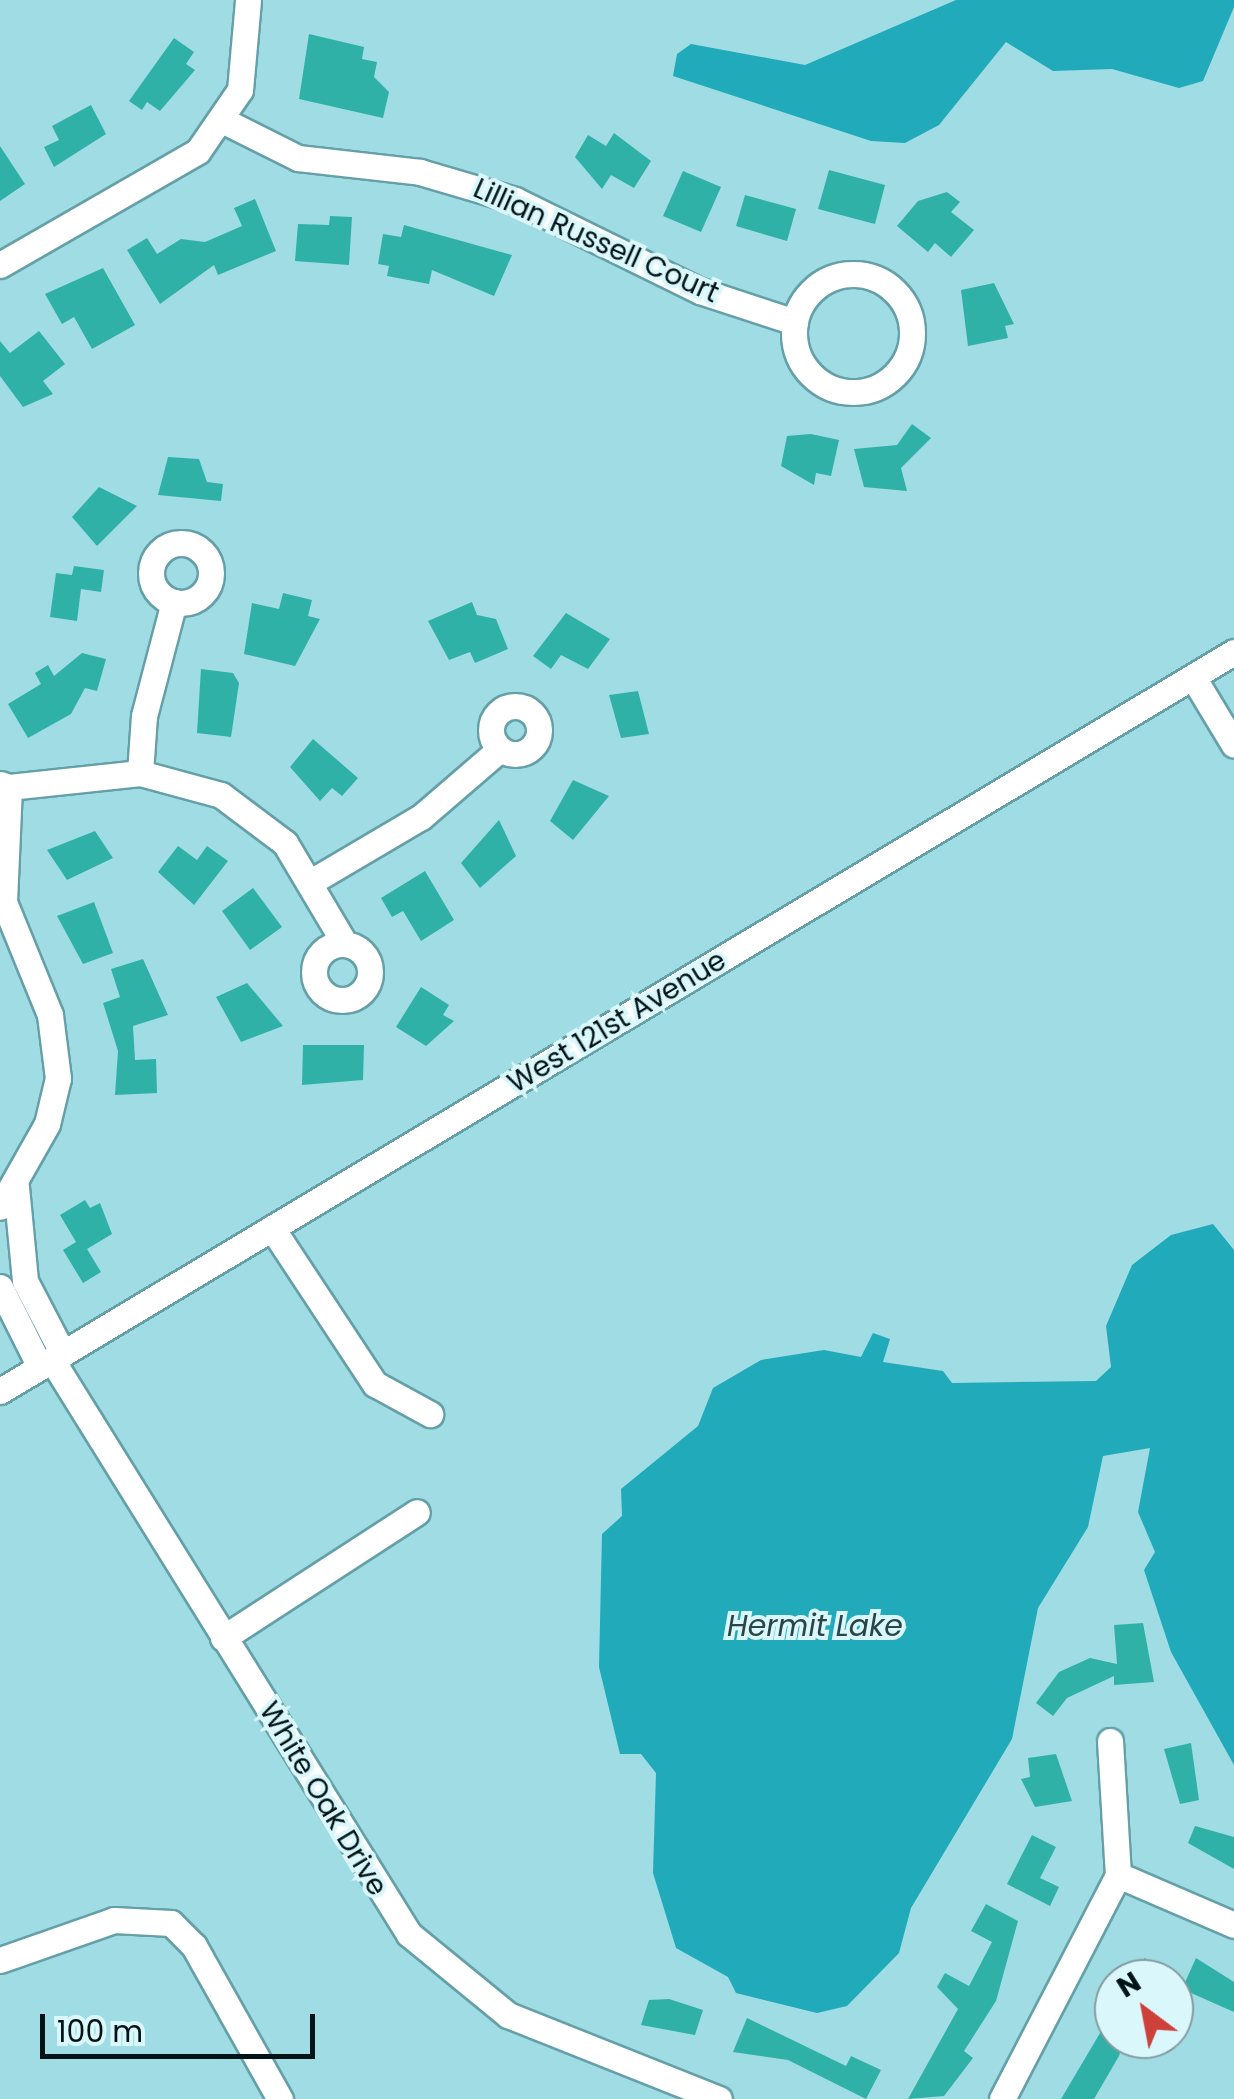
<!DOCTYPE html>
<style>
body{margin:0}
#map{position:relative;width:1234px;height:2099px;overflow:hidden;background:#a0dce4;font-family:Poppins,sans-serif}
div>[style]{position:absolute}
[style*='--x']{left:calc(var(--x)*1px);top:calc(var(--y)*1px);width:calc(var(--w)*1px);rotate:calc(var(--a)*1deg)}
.water>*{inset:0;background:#21aab9}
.building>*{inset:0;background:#30b1a7}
.roads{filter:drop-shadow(2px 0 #65a0a8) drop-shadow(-2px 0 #65a0a8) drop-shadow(0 2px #65a0a8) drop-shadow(0 -2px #65a0a8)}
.minor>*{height:25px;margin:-12.5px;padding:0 12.5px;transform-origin:12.5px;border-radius:12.5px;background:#fff}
.minor>.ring{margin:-12.5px;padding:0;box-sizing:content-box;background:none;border:25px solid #fff;border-radius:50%}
span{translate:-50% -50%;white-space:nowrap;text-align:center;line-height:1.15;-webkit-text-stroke:8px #daf7fb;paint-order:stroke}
.street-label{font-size:28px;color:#001316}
.water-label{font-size:30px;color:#2a4548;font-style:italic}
.north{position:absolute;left:1094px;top:1959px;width:100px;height:100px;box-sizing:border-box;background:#daf7fb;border:2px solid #839c9f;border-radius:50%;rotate:328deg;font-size:28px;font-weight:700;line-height:40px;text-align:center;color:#001316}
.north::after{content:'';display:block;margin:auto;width:35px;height:45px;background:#ce403a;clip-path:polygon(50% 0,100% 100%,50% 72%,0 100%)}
.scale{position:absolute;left:40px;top:2014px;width:275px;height:45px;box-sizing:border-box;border:5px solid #001316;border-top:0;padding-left:12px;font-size:30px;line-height:35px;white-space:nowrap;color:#001316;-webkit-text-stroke:8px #daf7fb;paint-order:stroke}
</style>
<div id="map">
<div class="water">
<i style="clip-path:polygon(956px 0,1234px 0,1234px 7px,1203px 81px,1179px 88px,1112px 69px,1053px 71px,1006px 42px,939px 125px,905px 143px,871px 141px,673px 76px,677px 54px,691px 44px,805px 65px)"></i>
<i style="clip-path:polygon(1213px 1224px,1234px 1250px,1234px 1765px,1171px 1652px,1144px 1570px,1155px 1552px,1138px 1512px,1150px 1448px,1103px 1456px,1088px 1527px,1038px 1608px,1012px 1739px,911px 1908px,899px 1953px,847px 2006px,817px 2013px,736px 1993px,728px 1977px,676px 1948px,653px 1873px,656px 1773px,641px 1754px,620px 1754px,599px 1667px,602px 1534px,622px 1516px,621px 1489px,698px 1426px,713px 1388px,761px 1360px,824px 1350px,861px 1357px,873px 1333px,890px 1339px,883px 1362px,943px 1371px,952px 1383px,1096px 1381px,1111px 1367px,1106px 1326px,1132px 1265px,1171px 1235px)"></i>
</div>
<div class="building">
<i style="clip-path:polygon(309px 34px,364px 47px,362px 59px,377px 62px,374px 77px,389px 92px,383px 118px,299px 99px)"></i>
<i style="clip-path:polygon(174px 38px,194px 52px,186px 64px,195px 70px,160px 111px,147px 102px,142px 110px,129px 101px)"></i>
<i style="clip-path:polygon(91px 105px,106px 134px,54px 167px,44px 147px,59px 140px,52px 126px)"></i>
<i style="clip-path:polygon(614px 133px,651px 161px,634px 188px,611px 175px,602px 189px,575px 157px,588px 135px,606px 146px)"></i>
<i style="clip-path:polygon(0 146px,25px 184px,0 201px)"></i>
<i style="clip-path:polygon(829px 170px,885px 185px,875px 224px,818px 209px)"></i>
<i style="clip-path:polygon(683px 171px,721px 187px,701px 232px,663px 216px)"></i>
<i style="clip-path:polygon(947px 192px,960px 202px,951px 212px,974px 230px,951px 257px,935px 243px,928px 252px,897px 226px,918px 201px)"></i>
<i style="clip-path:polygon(745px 195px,796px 209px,787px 241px,736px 226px)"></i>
<i style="clip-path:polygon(255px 199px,276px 251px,218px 275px,214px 265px,160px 304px,127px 250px,147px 238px,157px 254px,181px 239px,205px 242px,242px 226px,234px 208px)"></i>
<i style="clip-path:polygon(330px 216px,352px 217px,349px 265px,295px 261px,298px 224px,329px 225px)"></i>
<i style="clip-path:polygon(404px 225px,512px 255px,494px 296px,432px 270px,429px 284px,387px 276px,389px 266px,378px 264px,383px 234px,401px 237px)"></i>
<i style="clip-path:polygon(103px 268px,135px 325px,92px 349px,74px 317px,62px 324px,45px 294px)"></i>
<i style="clip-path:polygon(994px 283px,1014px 324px,1005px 326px,1008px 338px,968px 346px,961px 290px)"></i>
<i style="clip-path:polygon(39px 331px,65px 364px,43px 381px,53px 394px,23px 407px,0 376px,0 341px,10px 353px)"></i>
<i style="clip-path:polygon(912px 424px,931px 438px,901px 468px,907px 491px,864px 487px,854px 449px,897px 445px)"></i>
<i style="clip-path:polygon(811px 434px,839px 440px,831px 476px,816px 473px,814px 485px,781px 466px,787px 436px)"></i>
<i style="clip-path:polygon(168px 457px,199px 459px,207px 482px,223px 484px,221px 501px,158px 495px)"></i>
<i style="clip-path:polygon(99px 487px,137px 506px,97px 546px,72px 517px)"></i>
<i style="clip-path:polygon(74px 566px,104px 570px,101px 592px,81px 589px,77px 621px,50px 617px,56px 573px,72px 575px)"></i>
<i style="clip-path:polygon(283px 593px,312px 600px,308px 616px,320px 619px,295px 666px,244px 654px,252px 603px,279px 609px)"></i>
<i style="clip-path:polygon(472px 602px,477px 615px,496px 619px,508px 649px,475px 663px,470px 652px,449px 660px,428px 621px)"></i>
<i style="clip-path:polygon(566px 613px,610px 639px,588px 669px,561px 655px,551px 669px,533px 656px)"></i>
<i style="clip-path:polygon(82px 653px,106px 659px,97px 691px,85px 688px,71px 714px,28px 738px,8px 704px,41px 684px,35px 673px,48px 665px,54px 676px)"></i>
<i style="clip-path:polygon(201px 669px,233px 673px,239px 683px,231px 737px,197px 733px)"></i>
<i style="clip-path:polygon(638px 691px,649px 734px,621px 738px,609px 695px)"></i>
<i style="clip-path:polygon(313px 739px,358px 778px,342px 796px,332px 788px,320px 801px,290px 767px)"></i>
<i style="clip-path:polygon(573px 780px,609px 796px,573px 840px,550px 821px)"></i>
<i style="clip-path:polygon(499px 820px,516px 856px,480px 888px,461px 863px)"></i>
<i style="clip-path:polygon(95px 831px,113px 858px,67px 880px,47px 850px)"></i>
<i style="clip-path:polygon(178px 846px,197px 860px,207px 846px,228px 861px,194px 905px,158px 872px)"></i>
<i style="clip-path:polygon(425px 871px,454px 920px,421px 941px,403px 911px,392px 917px,381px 898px)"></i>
<i style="clip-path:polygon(253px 888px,282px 927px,250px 950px,222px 911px)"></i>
<i style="clip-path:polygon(94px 902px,113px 953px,83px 964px,57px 916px)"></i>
<i style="clip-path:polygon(143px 959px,168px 1015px,133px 1026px,135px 1060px,156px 1059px,157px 1093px,115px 1095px,118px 1051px,103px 1003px,120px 997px,111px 969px)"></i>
<i style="clip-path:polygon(247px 983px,283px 1026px,241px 1042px,216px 997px)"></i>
<i style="clip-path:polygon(421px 987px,449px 1005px,443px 1015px,454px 1021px,426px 1046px,396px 1027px)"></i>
<i style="clip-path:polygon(303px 1045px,364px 1045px,363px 1080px,302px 1085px)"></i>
<i style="clip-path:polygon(85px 1200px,90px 1208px,100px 1203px,112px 1234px,87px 1249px,101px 1272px,83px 1283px,63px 1250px,76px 1242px,60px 1215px)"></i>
<i style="clip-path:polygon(1143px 1623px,1154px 1682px,1114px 1685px,1114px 1676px,1067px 1698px,1053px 1716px,1036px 1703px,1059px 1672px,1090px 1658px,1117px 1664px,1114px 1625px)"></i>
<i style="clip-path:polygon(1191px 1743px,1199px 1800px,1180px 1804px,1164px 1749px)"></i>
<i style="clip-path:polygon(1056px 1754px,1072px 1801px,1035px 1807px,1021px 1779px,1030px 1777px,1028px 1758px)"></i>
<i style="clip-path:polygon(1195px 1826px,1234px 1837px,1234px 1869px,1188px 1843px)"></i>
<i style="clip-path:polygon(1032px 1835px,1056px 1847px,1040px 1878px,1059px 1887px,1050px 1906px,1007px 1884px)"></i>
<i style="clip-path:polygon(986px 1904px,1018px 1921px,996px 2001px,964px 2051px,973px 2058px,944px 2096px,908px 2099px,958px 2009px,937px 1987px,945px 1973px,969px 1986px,992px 1942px,971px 1931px)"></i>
<i style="clip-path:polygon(1145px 1958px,1165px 1979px,1123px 1979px,1138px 1965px)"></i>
<i style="clip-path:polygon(1196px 1958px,1234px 1982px,1234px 2012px,1182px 1989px)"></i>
<i style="clip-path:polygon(669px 1999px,703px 2010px,695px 2035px,641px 2025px,649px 2000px)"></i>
<i style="clip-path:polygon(747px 2018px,846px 2066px,851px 2056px,881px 2070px,866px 2099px,788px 2060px,733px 2052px)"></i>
<i style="clip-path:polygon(1103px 2028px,1124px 2040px,1119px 2056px,1094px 2099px,1061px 2099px)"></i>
</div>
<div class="roads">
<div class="minor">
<i style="--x:224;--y:121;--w:83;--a:26.6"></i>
<i style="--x:298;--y:158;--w:123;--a:6.5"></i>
<i style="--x:420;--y:172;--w:99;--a:16.4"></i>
<i style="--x:515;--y:200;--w:206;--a:26.2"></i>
<i style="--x:700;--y:291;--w:100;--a:18.1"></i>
<i style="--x:0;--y:265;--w:228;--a:-29.9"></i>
<i style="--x:198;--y:151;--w:74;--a:-55.5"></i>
<i style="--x:240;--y:90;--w:90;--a:-84.9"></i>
<i class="ring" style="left:794px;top:274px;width:93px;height:93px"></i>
<i class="ring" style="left:151px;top:543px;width:35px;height:35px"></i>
<i style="--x:1193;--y:677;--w:79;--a:58.9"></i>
<i class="ring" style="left:491px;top:706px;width:23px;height:23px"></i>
<i style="--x:140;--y:773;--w:57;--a:-86"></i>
<i style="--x:144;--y:716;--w:118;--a:-75.3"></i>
<i style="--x:0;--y:784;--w:9;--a:18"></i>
<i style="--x:9;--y:787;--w:115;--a:92.5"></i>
<i style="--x:4;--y:902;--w:122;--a:67.8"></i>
<i style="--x:50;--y:1015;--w:64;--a:82.8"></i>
<i style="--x:58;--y:1078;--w:47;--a:103.4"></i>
<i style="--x:47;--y:1124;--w:95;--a:119.5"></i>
<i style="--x:9;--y:787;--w:132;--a:-6.1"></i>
<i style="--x:140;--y:773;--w:84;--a:15.2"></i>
<i style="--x:221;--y:795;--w:80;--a:36.9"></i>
<i style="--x:285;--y:843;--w:117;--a:59.3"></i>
<i style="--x:314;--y:880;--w:124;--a:-30.5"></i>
<i style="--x:421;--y:817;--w:104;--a:-40.7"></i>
<i class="ring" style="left:314px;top:944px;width:31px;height:31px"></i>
<i style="--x:16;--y:1187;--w:94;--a:84.5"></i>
<i style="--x:25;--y:1281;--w:82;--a:62.5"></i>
<i style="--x:272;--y:1228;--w:187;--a:56.6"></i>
<i style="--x:375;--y:1384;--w:63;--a:28.6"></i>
<i style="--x:0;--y:1287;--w:89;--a:63.4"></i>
<i style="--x:52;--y:1360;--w:676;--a:58.12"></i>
<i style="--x:409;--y:1934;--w:128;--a:39.3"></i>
<i style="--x:508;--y:2015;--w:227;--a:21.7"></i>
<i style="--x:0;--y:1391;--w:1438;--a:-30.92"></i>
<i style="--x:223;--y:1638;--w:231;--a:-33"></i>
<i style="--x:1110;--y:1741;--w:134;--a:86.6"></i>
<i style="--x:1118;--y:1875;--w:126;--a:23.3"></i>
<i style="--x:0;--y:1960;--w:121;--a:-19.3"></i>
<i style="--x:114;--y:1920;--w:57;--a:3"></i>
<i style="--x:171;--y:1923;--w:33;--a:45"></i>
<i style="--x:194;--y:1946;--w:176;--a:60.7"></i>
<i style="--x:1002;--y:2099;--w:252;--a:-62.6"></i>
</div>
</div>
<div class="street-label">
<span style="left:596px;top:241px;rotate:24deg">Lillian Russell Court</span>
<span style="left:617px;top:1022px;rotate:-31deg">West 121st Avenue</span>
<span style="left:323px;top:1799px;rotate:59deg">White Oak Drive</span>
</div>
<div class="water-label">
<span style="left:815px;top:1626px">Hermit Lake</span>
</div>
<div class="north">N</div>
<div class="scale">100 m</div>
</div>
